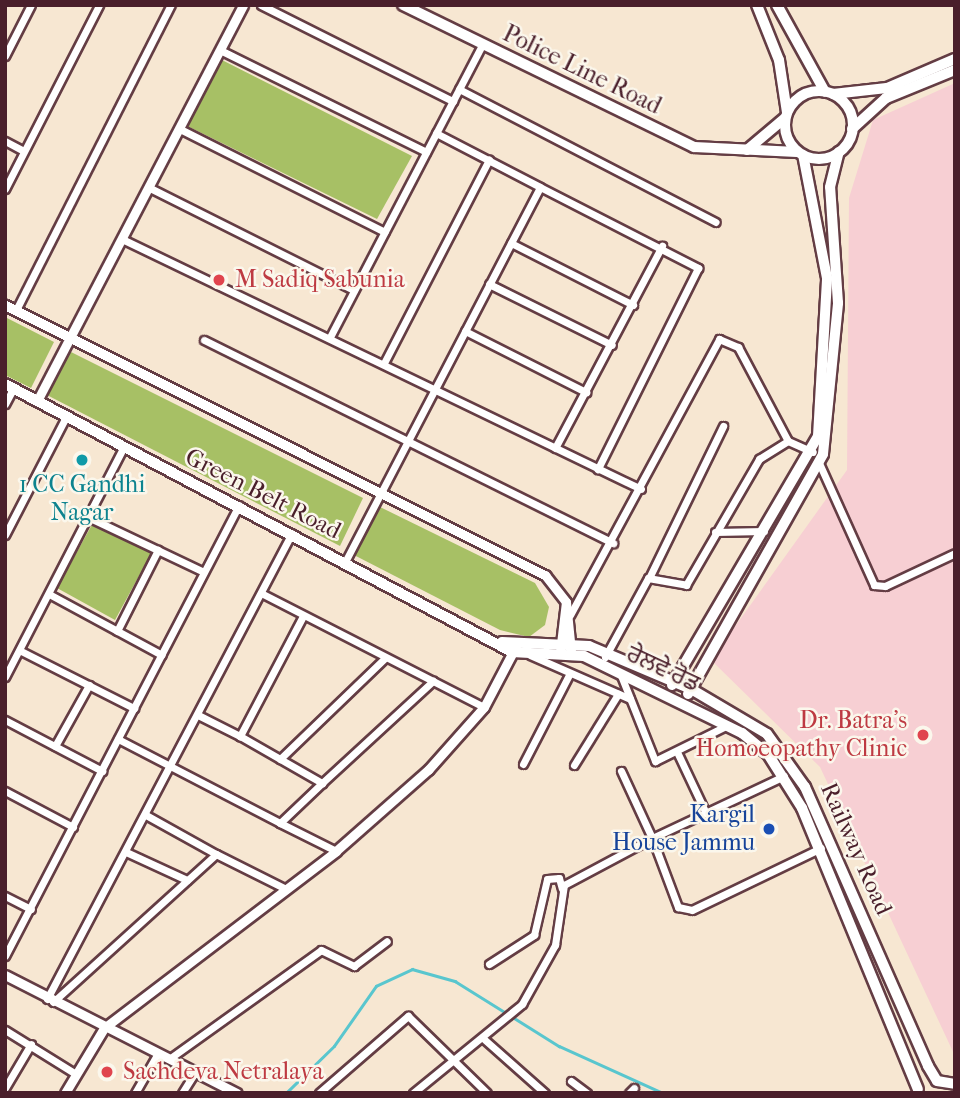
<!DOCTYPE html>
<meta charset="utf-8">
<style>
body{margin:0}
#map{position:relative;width:960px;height:1098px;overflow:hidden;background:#f7e7d2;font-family:"IM FELL French Canon","Noto Sans Gurmukhi",serif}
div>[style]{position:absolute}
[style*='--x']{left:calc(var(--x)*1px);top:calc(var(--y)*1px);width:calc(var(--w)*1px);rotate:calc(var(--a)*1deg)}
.built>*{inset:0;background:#f7cfd3}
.green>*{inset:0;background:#a7c065}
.stream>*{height:2.5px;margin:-1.25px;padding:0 1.25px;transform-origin:1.25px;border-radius:1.25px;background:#59c6ce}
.roads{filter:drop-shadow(2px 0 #643d44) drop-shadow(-2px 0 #643d44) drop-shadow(0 2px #643d44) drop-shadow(0 -2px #643d44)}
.minor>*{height:7px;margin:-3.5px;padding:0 3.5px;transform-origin:3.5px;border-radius:3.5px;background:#fff}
.tertiary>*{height:9px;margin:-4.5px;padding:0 4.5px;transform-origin:4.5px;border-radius:4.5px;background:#fff}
.secondary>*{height:10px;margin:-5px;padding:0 5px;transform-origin:5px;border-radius:5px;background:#fff}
.secondary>.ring{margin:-5px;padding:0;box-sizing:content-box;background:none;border:10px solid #fff;border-radius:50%}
.dots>*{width:19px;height:19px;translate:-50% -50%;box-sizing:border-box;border:4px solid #fbf7ec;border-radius:50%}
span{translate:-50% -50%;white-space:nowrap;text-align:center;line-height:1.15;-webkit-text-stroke:5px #fbf7ec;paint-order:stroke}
.street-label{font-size:24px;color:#4a1f2b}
.health-label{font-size:24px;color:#be3a42}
.left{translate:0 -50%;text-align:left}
.right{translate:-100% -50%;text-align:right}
.culture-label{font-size:24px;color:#0d838f}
.transit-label{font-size:24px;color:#164399}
.frame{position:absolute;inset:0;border:7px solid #4a1f2b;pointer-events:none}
</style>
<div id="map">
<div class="built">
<i style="clip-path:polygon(955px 83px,955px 1056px,820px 767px,711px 660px,847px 470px,849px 198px,873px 120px)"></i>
</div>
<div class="green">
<i style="clip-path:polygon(216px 57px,412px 156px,377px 219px,181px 123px)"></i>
<i style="clip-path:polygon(5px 317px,54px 342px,31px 388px,5px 375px)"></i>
<i style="clip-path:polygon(67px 350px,363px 498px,340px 546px,45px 394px)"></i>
<i style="clip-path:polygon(378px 506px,535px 583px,549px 607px,545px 625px,529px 637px,500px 630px,352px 554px)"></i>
<i style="clip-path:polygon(94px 521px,152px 552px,115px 620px,57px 588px)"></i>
</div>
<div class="stream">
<i style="--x:286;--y:1093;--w:67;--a:-44.4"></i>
<i style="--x:334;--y:1046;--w:73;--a:-55"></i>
<i style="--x:376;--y:986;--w:40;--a:-25"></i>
<i style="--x:412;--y:969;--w:45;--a:15.6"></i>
<i style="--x:455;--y:981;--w:123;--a:32"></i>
<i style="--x:559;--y:1046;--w:114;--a:24.3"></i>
</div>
<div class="roads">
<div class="minor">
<i style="--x:261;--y:5;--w:215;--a:26.6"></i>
<i style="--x:220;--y:50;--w:230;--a:26.3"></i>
<i style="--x:5;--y:56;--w:57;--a:-63"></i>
<i style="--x:459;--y:89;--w:289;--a:27.4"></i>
<i style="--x:180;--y:129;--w:229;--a:26.7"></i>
<i style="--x:436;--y:133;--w:117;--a:27.4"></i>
<i style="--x:5;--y:141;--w:21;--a:28"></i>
<i style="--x:150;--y:188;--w:228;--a:26.6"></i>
<i style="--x:5;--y:189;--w:207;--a:-62.9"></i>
<i style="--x:122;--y:239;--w:576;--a:25.72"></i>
<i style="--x:511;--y:243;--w:137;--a:26.9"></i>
<i style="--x:489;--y:284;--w:137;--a:26.4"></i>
<i style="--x:16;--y:310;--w:342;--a:-63.1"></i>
<i style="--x:465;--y:331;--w:136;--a:26.8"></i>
<i style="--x:330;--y:337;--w:329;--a:-62.5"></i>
<i style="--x:204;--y:340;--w:457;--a:26.4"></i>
<i style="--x:384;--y:363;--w:229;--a:-62.7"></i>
<i style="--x:5;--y:404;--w:17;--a:-62"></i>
<i style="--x:555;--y:448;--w:229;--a:-62.1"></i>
<i style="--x:819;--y:463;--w:134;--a:65.7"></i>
<i style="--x:874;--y:585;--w:11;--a:5"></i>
<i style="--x:885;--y:586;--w:77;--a:-25.2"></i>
<i style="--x:88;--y:517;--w:128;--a:25.4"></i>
<i style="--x:715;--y:532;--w:49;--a:-1.2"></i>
<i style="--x:5;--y:535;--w:133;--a:-62.7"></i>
<i style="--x:346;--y:560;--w:420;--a:-62.5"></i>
<i style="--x:540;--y:187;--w:178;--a:27.1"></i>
<i style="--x:698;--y:268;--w:225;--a:116.5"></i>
<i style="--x:650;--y:576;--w:167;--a:-64"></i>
<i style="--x:261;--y:593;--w:250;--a:27.1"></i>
<i style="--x:49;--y:594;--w:128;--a:28.4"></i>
<i style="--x:570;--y:615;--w:314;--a:-61.6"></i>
<i style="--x:719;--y:339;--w:21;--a:23"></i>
<i style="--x:738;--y:347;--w:106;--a:62"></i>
<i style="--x:303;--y:616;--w:136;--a:117.7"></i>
<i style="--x:240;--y:736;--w:95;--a:29.8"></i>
<i style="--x:322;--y:783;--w:58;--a:136.4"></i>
<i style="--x:280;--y:823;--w:63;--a:26.6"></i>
<i style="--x:117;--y:631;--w:91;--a:-63.2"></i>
<i style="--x:21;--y:651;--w:127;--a:26.8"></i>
<i style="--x:530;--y:655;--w:109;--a:23.7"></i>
<i style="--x:605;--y:657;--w:90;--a:-61.4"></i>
<i style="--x:648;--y:578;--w:39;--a:10"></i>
<i style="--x:686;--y:585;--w:146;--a:-59.9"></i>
<i style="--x:759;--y:459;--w:34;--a:-32"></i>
<i style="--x:788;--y:441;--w:27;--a:24"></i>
<i style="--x:620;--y:673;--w:95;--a:68.3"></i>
<i style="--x:655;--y:761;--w:81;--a:-26.3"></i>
<i style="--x:5;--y:677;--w:260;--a:-62.7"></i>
<i style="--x:198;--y:715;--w:47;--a:26.6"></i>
<i style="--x:5;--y:720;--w:110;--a:27.7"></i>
<i style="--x:118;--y:739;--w:182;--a:27.4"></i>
<i style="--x:55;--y:746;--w:70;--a:-60.9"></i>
<i style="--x:678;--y:754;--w:63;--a:64.7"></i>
<i style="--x:280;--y:759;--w:146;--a:-43.9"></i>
<i style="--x:523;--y:764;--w:102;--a:-62.7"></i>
<i style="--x:574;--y:765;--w:84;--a:-58.2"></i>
<i style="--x:784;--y:776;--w:146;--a:154.8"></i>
<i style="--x:652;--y:838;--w:74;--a:69.4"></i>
<i style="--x:678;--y:907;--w:14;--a:12"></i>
<i style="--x:692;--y:910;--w:143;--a:-25.7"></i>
<i style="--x:322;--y:783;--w:151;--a:-42.6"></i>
<i style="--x:5;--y:791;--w:77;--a:27.9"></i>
<i style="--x:126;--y:852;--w:67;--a:24.7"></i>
<i style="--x:216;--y:854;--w:78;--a:26.6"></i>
<i style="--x:5;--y:896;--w:29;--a:27"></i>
<i style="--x:5;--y:956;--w:508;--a:-62.58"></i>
<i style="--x:489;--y:964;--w:54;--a:-32.8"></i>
<i style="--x:534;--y:935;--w:57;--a:-76.9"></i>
<i style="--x:547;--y:879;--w:12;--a:-5"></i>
<i style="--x:559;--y:878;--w:11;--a:75"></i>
<i style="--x:47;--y:999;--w:526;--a:-62.27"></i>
<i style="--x:53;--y:1002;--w:220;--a:-42.2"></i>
<i style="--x:216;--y:854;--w:80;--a:-150.9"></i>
<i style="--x:5;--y:1030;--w:81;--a:31.9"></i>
<i style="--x:485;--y:1040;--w:80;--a:41.5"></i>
<i style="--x:169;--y:1059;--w:187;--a:-35.6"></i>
<i style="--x:321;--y:950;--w:37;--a:26"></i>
<i style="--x:354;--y:966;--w:41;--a:-37.1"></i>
<i style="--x:571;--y:1081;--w:20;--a:37"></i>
<i style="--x:5;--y:1088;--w:51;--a:-59.4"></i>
<i style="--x:135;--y:1093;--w:46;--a:-60.1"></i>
<i style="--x:182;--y:1093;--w:25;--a:-58"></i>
<i style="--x:319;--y:1093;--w:118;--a:-40.9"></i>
<i style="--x:408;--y:1016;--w:110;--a:44.3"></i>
<i style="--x:413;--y:1093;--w:141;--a:-39.2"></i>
<i style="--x:522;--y:1004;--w:68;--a:-60.8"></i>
<i style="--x:555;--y:945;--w:61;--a:-81.5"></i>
<i style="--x:564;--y:885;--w:100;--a:-28.1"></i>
<i style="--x:652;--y:838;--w:74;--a:-114.8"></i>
<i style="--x:629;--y:1093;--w:7;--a:-45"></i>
</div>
<div class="tertiary">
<i style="--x:5;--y:305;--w:604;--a:26.57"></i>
<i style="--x:545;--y:575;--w:34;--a:52"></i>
<i style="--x:566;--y:602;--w:49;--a:84.2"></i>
<i style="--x:37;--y:401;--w:446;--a:-62.5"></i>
<i style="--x:560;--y:652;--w:50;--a:-83.2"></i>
<i style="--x:5;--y:975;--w:260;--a:27"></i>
<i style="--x:65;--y:1093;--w:76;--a:-59"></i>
<i style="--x:104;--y:1028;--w:292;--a:-37.3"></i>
<i style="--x:336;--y:851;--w:123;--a:-41.4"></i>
<i style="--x:428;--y:770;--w:84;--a:-48.4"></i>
<i style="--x:484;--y:707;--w:69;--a:-62.3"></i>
</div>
<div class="secondary">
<i style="--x:403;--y:5;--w:324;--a:26"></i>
<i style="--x:694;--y:147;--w:103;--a:2.8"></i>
<i style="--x:757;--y:5;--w:59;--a:68.2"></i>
<i style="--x:779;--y:60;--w:53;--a:81.3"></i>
<i style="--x:777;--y:5;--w:99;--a:61.1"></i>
<i class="ring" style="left:785px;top:91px;width:58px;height:58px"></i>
<i style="--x:833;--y:94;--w:54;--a:-6.3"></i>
<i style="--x:887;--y:88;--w:74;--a:-23.1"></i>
<i style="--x:852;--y:129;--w:46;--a:-42.4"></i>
<i style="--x:886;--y:98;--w:74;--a:-22.1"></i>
<i style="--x:747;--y:150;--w:50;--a:-40.1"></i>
<i style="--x:5;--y:384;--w:573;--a:27.86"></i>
<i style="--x:512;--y:652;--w:72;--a:3.2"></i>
<i style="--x:584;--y:656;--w:176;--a:26"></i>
<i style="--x:742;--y:733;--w:33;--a:39"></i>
<i style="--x:768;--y:754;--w:64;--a:57.8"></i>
<i style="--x:802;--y:808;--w:304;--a:67.6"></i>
<i style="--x:502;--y:642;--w:87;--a:2.6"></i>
<i style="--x:589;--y:646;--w:111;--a:22.9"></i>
<i style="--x:691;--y:689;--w:88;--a:30.6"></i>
<i style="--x:767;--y:734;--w:65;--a:54.4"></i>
<i style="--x:805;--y:787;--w:305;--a:66.2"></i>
<i style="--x:928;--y:1066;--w:17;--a:59"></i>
<i style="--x:937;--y:1081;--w:18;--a:9"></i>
<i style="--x:672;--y:685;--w:289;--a:-59.6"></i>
<i style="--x:818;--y:436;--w:158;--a:-86.7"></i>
<i style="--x:827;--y:278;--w:125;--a:-101"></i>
<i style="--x:688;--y:694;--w:275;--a:-60.6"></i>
<i style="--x:823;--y:454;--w:152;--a:-84.3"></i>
<i style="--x:838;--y:303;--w:116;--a:-93.9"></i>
<i style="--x:830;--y:187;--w:36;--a:-76"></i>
</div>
</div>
<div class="dots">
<i style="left:219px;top:280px;background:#e0444e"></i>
<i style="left:82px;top:460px;background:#0f9aa8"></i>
<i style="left:923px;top:735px;background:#e0444e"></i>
<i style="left:769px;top:829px;background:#1a4fb4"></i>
<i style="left:107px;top:1072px;background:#e0444e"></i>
</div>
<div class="street-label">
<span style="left:582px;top:70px;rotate:26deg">Police Line Road</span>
<span style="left:263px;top:494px;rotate:27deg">Green Belt Road</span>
<span style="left:663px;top:669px;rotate:25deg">ਰੇਲਵੇ ਰੋਡ</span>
<span style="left:856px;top:849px;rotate:66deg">Railway Road</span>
</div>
<div class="health-label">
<span class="left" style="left:235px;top:280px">M Sadiq Sabunia</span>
<span class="right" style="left:907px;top:735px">Dr. Batra's<br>Homoeopathy Clinic</span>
<span class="left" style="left:123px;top:1072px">Sachdeva Netralaya</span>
</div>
<div class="culture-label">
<span style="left:82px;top:499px">1 CC Gandhi<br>Nagar</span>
</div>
<div class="transit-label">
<span class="right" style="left:755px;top:829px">Kargil<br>House Jammu</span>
</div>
<div class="frame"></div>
</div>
